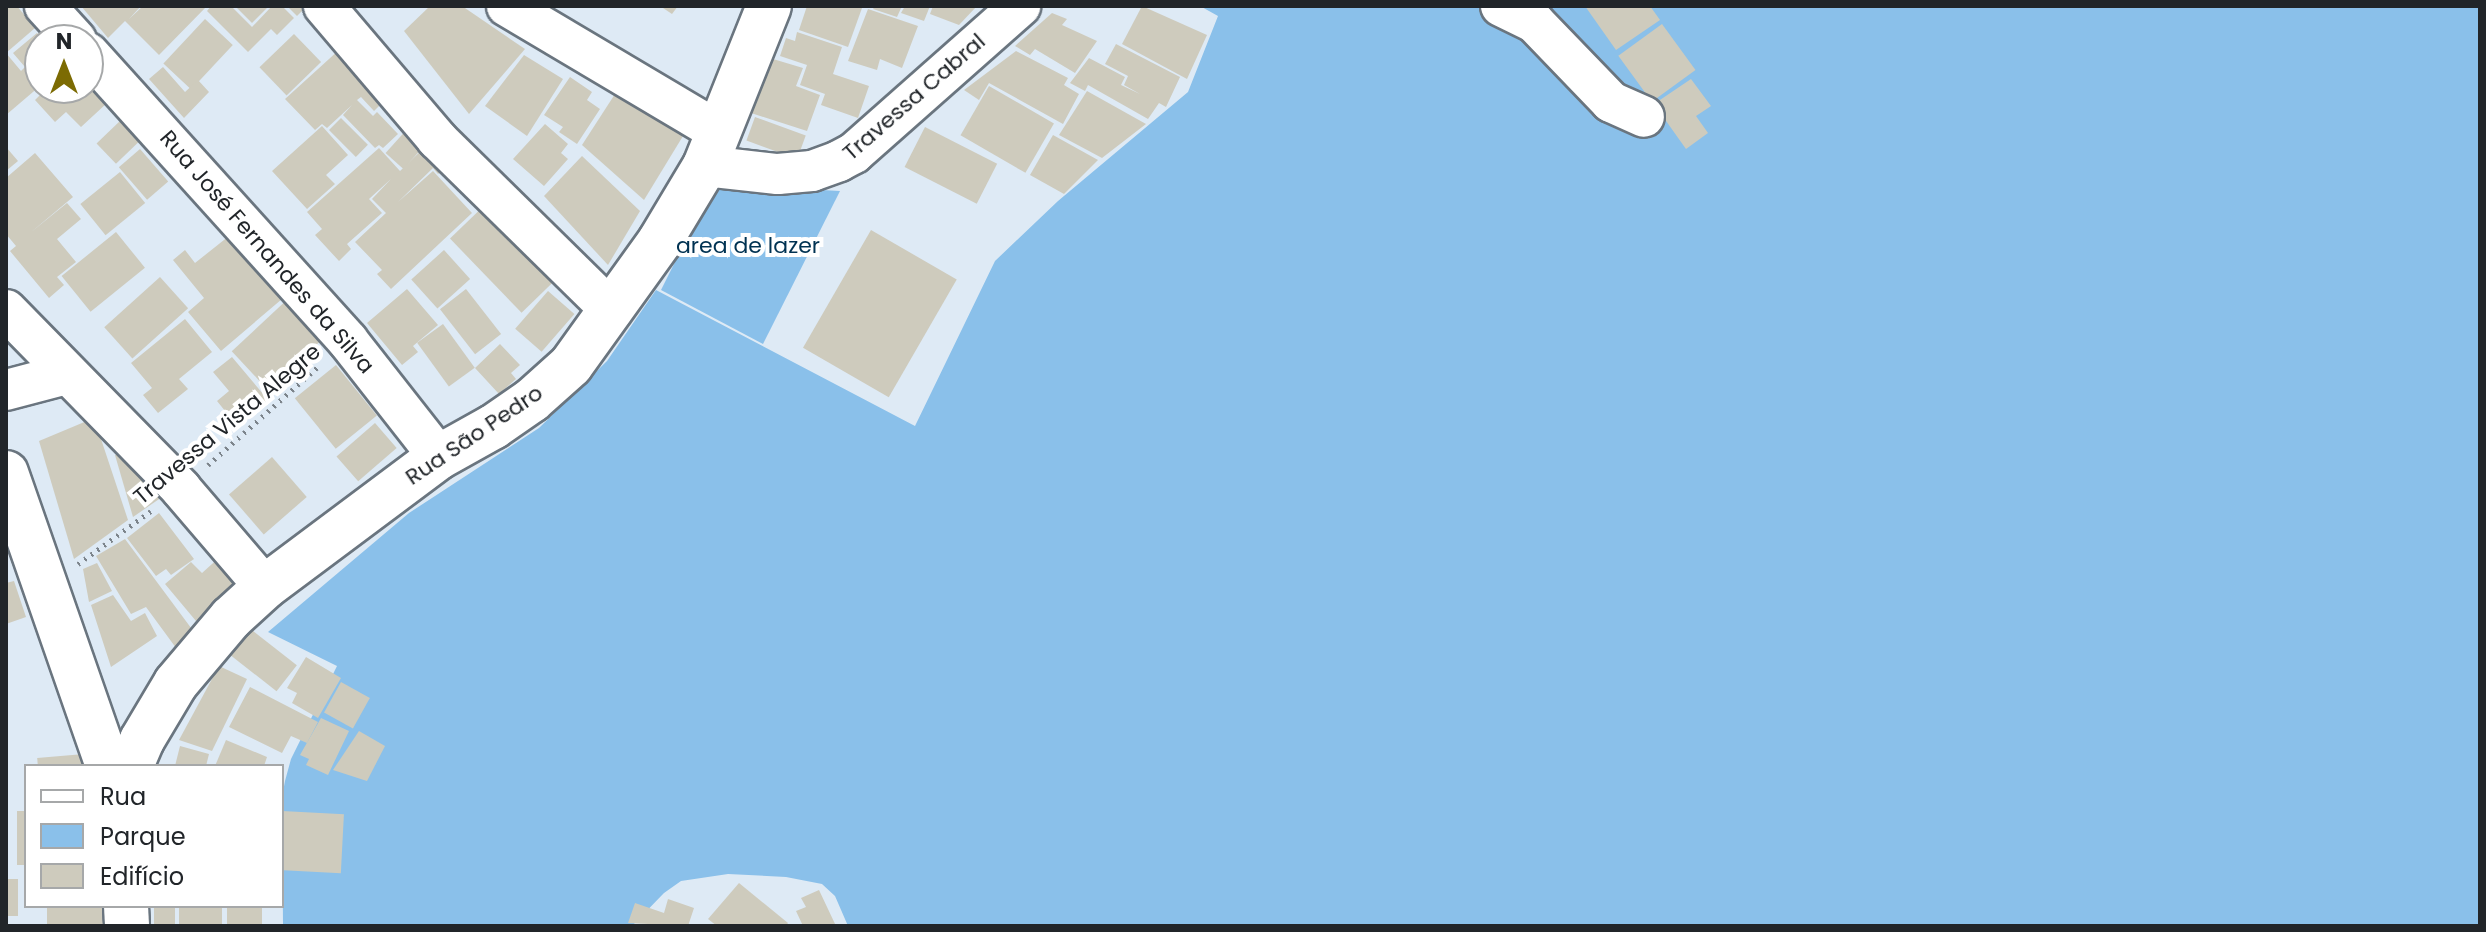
<!DOCTYPE html>
<meta charset="utf-8">
<style>
body{margin:0}
#map{position:relative;width:2486px;height:932px;overflow:hidden;background:#deeaf5;font-family:Poppins,sans-serif}
div>[style]{position:absolute}
[style*='--x']{left:calc(var(--x)*1px);top:calc(var(--y)*1px);width:calc(var(--w)*1px);rotate:calc(var(--a)*1deg)}
.green>*{inset:0;background:#8ac0ea}
.building>*{inset:0;background:#cecbbd;transform-origin:0 0}
.path>*{height:5px;margin-top:-2.5px;transform-origin:0;background:repeating-linear-gradient(90deg,#7c848b 0 2px,transparent 0 8px)}
.roads{filter:drop-shadow(2px 0 #6a757f) drop-shadow(-2px 0 #6a757f) drop-shadow(0 2px #6a757f) drop-shadow(0 -2px #6a757f)}
.street>*{height:40px;margin:-20px;padding:0 20px;transform-origin:20px;border-radius:20px;background:#fff}
.secondary>*{height:44px;margin:-22px;padding:0 22px;transform-origin:22px;border-radius:22px;background:#fff}
span{translate:-50% -50%;white-space:nowrap;text-align:center;line-height:1.15;-webkit-text-stroke:8px #fff;paint-order:stroke}
.street-label{font-size:22px;color:#212529}
.park-label{font-size:22px;color:#003252}
.frame{position:absolute;inset:0;border:8px solid #212529;pointer-events:none}
.legend{position:absolute;left:24px;top:764px;width:260px;height:144px;box-sizing:border-box;background:#fff;border:2px solid #a6a8a9;margin:0;padding:10px 14px;list-style:none;font-size:24px;color:#212529}
.legend li{display:flex;align-items:center;gap:16px;height:40px}
.legend b{width:40px;border:2px solid #a6a8a9}
.north{position:absolute;left:24px;top:24px;width:80px;height:80px;box-sizing:border-box;background:#fff;border:2px solid #a6a8a9;border-radius:50%;rotate:0deg;font-size:22px;font-weight:700;line-height:32px;text-align:center;color:#212529}
.north::after{content:'';display:block;margin:auto;width:28px;height:36px;background:#7c6b03;clip-path:polygon(50% 0,100% 100%,50% 72%,0 100%)}
</style>
<div id="map">
<div class="green">
<i style="clip-path:polygon(1200px 6px,2480px 6px,2480px 926px,848px 926px,835px 896px,822px 884px,786px 877px,728px 874px,681px 881px,664px 893px,632px 926px,283px 926px,282px 797px,285px 781px,291px 759px,337px 666px,268px 632px,409px 513px,539px 428px,607px 361px,656px 290px,915px 426px,995px 261px,1058px 201px,1188px 92px,1218px 16px)"></i>
<i style="clip-path:polygon(728px 185px,840px 191px,763px 344px,661px 290px,705px 202px,717px 188px)"></i>
</div>
<div class="building">
<i style="clip-path:polygon(6px 6px,17px 6px,35px 28px,6px 53px)"></i>
<i style="clip-path:polygon(81px 6px,141px 6px,129px 19px,143px 6px,207px 6px,159px 55px,125px 21px,108px 38px)"></i>
<i style="clip-path:polygon(211px 6px,231px 6px,252px 27px,272px 6px,282px 6px,294px 18px,277px 35px,271px 29px,248px 52px,207px 11px)"></i>
<i style="clip-path:polygon(235px 6px,269px 6px,252px 23px)"></i>
<i style="clip-path:polygon(287px 6px,307px 6px,297px 16px)"></i>
<i style="clip-path:polygon(430px 6px,462px 6px,525px 49px,469px 114px,404px 31px)"></i>
<i style="clip-path:polygon(660px 6px,678px 6px,672px 14px)"></i>
<i style="clip-path:polygon(807px 6px,862px 8px,848px 47px,799px 30px)"></i>
<i style="clip-path:polygon(875px 6px,902px 6px,897px 17px,873px 9px)"></i>
<i style="clip-path:polygon(905px 6px,930px 6px,924px 21px,901px 13px)"></i>
<i style="clip-path:polygon(933px 6px,977px 6px,959px 25px,930px 14px)"></i>
<i style="clip-path:polygon(1142px 6px,1207px 35px,1187px 79px,1122px 44px)"></i>
<i style="clip-path:polygon(1585px 6px,1650px 6px,1660px 20px,1616px 50px)"></i>
<i style="clip-path:polygon(868px 9px,918px 26px,902px 68px,880px 59px,877px 70px,848px 61px)"></i>
<i style="clip-path:polygon(1052px 13px,1067px 19px,1062px 25px,1097px 41px,1075px 73px,1035px 49px,1030px 55px,1015px 46px)"></i>
<i style="left:205px;top:19px;width:38px;height:61px;rotate:43deg"></i>
<i style="left:1662px;top:24px;width:57px;height:54px;rotate:54deg"></i>
<i style="clip-path:polygon(797px 32px,842px 47px,833px 74px,869px 86px,858px 118px,821px 105px,825px 94px,800px 85px,807px 65px,780px 56px,786px 38px,795px 41px)"></i>
<i style="clip-path:polygon(37px 33px,43px 40px,40px 40px,40px 86px,6px 115px,6px 53px,21px 71px,25px 67px,13px 53px)"></i>
<i style="left:294px;top:34px;width:39px;height:48px;rotate:46deg"></i>
<i style="clip-path:polygon(1116px 44px,1180px 77px,1166px 107px,1159px 103px,1148px 119px,1088px 85px,1085px 91px,1070px 83px,1089px 58px,1125px 77px,1121px 85px,1140px 94px,1124px 85px,1128px 76px,1105px 64px)"></i>
<i style="clip-path:polygon(340px 49px,387px 98px,374px 111px,361px 97px,357px 100px,373px 116px,377px 112px,398px 134px,383px 148px,379px 145px,375px 148px,343px 115px,352px 105px,327px 128px,322px 124px,315px 130px,285px 99px)"></i>
<i style="clip-path:polygon(1016px 51px,1068px 78px,1064px 85px,1079px 94px,1063px 124px,989px 83px,979px 100px,964px 90px)"></i>
<i style="clip-path:polygon(524px 55px,563px 79px,527px 136px,485px 106px)"></i>
<i style="clip-path:polygon(773px 59px,803px 68px,796px 86px,820px 95px,807px 131px,751px 113px)"></i>
<i style="clip-path:polygon(163px 67px,185px 92px,198px 80px,209px 92px,184px 118px,149px 79px)"></i>
<i style="clip-path:polygon(570px 77px,592px 92px,587px 100px,600px 109px,577px 144px,559px 132px,563px 127px,544px 115px)"></i>
<i style="clip-path:polygon(1691px 79px,1711px 106px,1696px 116px,1708px 133px,1686px 149px,1654px 104px)"></i>
<i style="clip-path:polygon(88px 81px,107px 103px,81px 127px,66px 112px,55px 122px,35px 100px,47px 88px,88px 88px)"></i>
<i style="left:989px;top:86px;width:75px;height:57px;rotate:30deg"></i>
<i style="clip-path:polygon(1087px 91px,1146px 124px,1102px 158px,1059px 135px)"></i>
<i style="clip-path:polygon(615px 94px,683px 136px,644px 200px,582px 145px)"></i>
<i style="left:755px;top:117px;width:54px;height:25px;rotate:20deg"></i>
<i style="left:341px;top:118px;width:38px;height:17px;rotate:45deg"></i>
<i style="left:121px;top:120px;width:28px;height:34px;rotate:46deg"></i>
<i style="clip-path:polygon(545px 124px,568px 144px,561px 153px,568px 159px,544px 186px,513px 159px)"></i>
<i style="clip-path:polygon(322px 126px,348px 155px,326px 175px,335px 184px,307px 209px,272px 171px)"></i>
<i style="left:409px;top:127px;width:24px;height:35px;rotate:42deg"></i>
<i style="left:925px;top:127px;width:81px;height:45px;rotate:27deg"></i>
<i style="clip-path:polygon(1053px 135px,1098px 160px,1064px 194px,1030px 175px)"></i>
<i style="clip-path:polygon(426px 146px,446px 167px,438px 174px,433px 168px,398px 202px,433px 171px,472px 213px,391px 289px,377px 274px,382px 270px,355px 242px,386px 213px,372px 199px,391px 179px,369px 199px,382px 213px,347px 244px,351px 249px,339px 261px,315px 235px,322px 229px,307px 212px,379px 148px,400px 171px)"></i>
<i style="clip-path:polygon(6px 147px,18px 161px,6px 171px)"></i>
<i style="left:140px;top:149px;width:43px;height:28px;rotate:49deg"></i>
<i style="clip-path:polygon(35px 153px,73px 197px,30px 233px,67px 203px,81px 219px,57px 239px,76px 262px,57px 277px,64px 285px,49px 298px,10px 251px,16px 246px,6px 234px,6px 178px)"></i>
<i style="clip-path:polygon(582px 156px,640px 211px,608px 265px,544px 196px)"></i>
<i style="left:120px;top:172px;width:40px;height:51px;rotate:51deg"></i>
<i style="left:491px;top:199px;width:103px;height:57px;rotate:46deg"></i>
<i style="left:871px;top:230px;width:99px;height:136px;rotate:30deg"></i>
<i style="left:116px;top:232px;width:46px;height:70px;rotate:51deg"></i>
<i style="clip-path:polygon(229px 236px,282px 299px,221px 351px,188px 312px,204px 298px,173px 260px,185px 250px,195px 263px)"></i>
<i style="left:444px;top:250px;width:39px;height:44px;rotate:48deg"></i>
<i style="left:160px;top:277px;width:42px;height:75px;rotate:48deg"></i>
<i style="clip-path:polygon(407px 289px,438px 325px,413px 346px,418px 352px,402px 365px,367px 323px)"></i>
<i style="left:466px;top:289px;width:57px;height:33px;rotate:52deg"></i>
<i style="left:548px;top:291px;width:35px;height:50px;rotate:41deg"></i>
<i style="left:291px;top:296px;width:53px;height:81px;rotate:47deg"></i>
<i style="clip-path:polygon(185px 319px,212px 352px,179px 379px,188px 389px,158px 413px,143px 395px,152px 388px,131px 363px)"></i>
<i style="left:443px;top:324px;width:54px;height:32px;rotate:54deg"></i>
<i style="clip-path:polygon(500px 344px,520px 365px,511px 373px,516px 379px,499px 394px,475px 368px)"></i>
<i style="clip-path:polygon(232px 357px,269px 401px,238px 427px,217px 401px,229px 391px,213px 372px)"></i>
<i style="left:336px;top:365px;width:65px;height:53px;rotate:51deg"></i>
<i style="clip-path:polygon(94px 418px,128px 520px,74px 559px,39px 441px)"></i>
<i style="left:375px;top:423px;width:33px;height:51px;rotate:49deg"></i>
<i style="clip-path:polygon(128px 449px,165px 495px,133px 517px,115px 455px)"></i>
<i style="left:272px;top:457px;width:53px;height:57px;rotate:49deg"></i>
<i style="clip-path:polygon(159px 513px,194px 559px,171px 575px,166px 569px,156px 576px,127px 538px)"></i>
<i style="clip-path:polygon(125px 539px,197px 636px,179px 652px,146px 607px,131px 614px,96px 556px)"></i>
<i style="clip-path:polygon(222px 555px,244px 580px,196px 621px,165px 584px,191px 562px,202px 573px)"></i>
<i style="clip-path:polygon(97px 563px,112px 591px,89px 602px,83px 569px)"></i>
<i style="clip-path:polygon(14px 581px,26px 617px,6px 624px,6px 583px)"></i>
<i style="clip-path:polygon(113px 595px,131px 621px,145px 613px,157px 636px,111px 667px,91px 605px)"></i>
<i style="left:248px;top:627px;width:62px;height:33px;rotate:38deg"></i>
<i style="clip-path:polygon(306px 657px,341px 678px,318px 718px,292px 703px,297px 693px,287px 688px)"></i>
<i style="clip-path:polygon(219px 666px,247px 679px,212px 751px,179px 740px)"></i>
<i style="left:341px;top:682px;width:33px;height:35px;rotate:29deg"></i>
<i style="clip-path:polygon(250px 687px,318px 722px,307px 743px,291px 736px,282px 753px,229px 727px)"></i>
<i style="clip-path:polygon(321px 718px,349px 731px,328px 775px,306px 765px,309px 759px,300px 755px)"></i>
<i style="clip-path:polygon(359px 731px,385px 746px,367px 781px,333px 770px)"></i>
<i style="clip-path:polygon(226px 740px,267px 757px,264px 766px,215px 766px)"></i>
<i style="clip-path:polygon(180px 746px,209px 754px,206px 766px,175px 766px)"></i>
<i style="left:84px;top:754px;width:12px;height:47px;rotate:85deg"></i>
<i style="left:17px;top:811px;width:9px;height:54px"></i>
<i style="left:282px;top:811px;width:62px;height:59px;rotate:3deg"></i>
<i style="left:6px;top:879px;width:12px;height:37px"></i>
<i style="clip-path:polygon(739px 883px,788px 923px,786px 926px,717px 926px,708px 919px)"></i>
<i style="clip-path:polygon(819px 890px,836px 926px,803px 926px,796px 911px,806px 907px,801px 898px)"></i>
<i style="clip-path:polygon(668px 899px,694px 908px,688px 926px,628px 923px,635px 903px,664px 913px)"></i>
<i style="left:47px;top:906px;width:60px;height:20px"></i>
<i style="left:154px;top:906px;width:21px;height:20px"></i>
<i style="left:179px;top:906px;width:43px;height:20px"></i>
<i style="left:227px;top:906px;width:35px;height:20px"></i>
</div>
<div class="path">
<i style="--x:208;--y:465;--w:150;--a:-41.8"></i>
<i style="--x:78;--y:564;--w:90;--a:-36"></i>
</div>
<div class="roads">
<div class="street">
<i style="--x:45;--y:6;--w:46;--a:47.6"></i>
<i style="--x:324;--y:6;--w:175;--a:49.6"></i>
<i style="--x:437;--y:139;--w:245;--a:44.5"></i>
<i style="--x:507;--y:6;--w:247;--a:30.7"></i>
<i style="--x:1501;--y:6;--w:37;--a:26"></i>
<i style="--x:1534;--y:22;--w:111;--a:46.1"></i>
<i style="--x:1611;--y:102;--w:36;--a:24"></i>
<i style="--x:88;--y:53;--w:388;--a:47.9"></i>
<i style="--x:348;--y:341;--w:147;--a:51.9"></i>
<i style="--x:705;--y:166;--w:73;--a:6.3"></i>
<i style="--x:778;--y:174;--w:34;--a:-5"></i>
<i style="--x:812;--y:171;--w:29;--a:-20"></i>
<i style="--x:839;--y:161;--w:17;--a:-28"></i>
<i style="--x:854;--y:153;--w:222;--a:-41.5"></i>
<i style="--x:6;--y:310;--w:250;--a:45.6"></i>
<i style="--x:181;--y:489;--w:129;--a:49.4"></i>
<i style="--x:6;--y:390;--w:63;--a:-14.7"></i>
</div>
<div class="secondary">
<i style="--x:6;--y:473;--w:310;--a:70.8"></i>
<i style="--x:131;--y:766;--w:28;--a:-67"></i>
<i style="--x:142;--y:740;--w:66;--a:-59.2"></i>
<i style="--x:176;--y:683;--w:85;--a:-49.8"></i>
<i style="--x:231;--y:618;--w:46;--a:-42.4"></i>
<i style="--x:265;--y:587;--w:217;--a:-36.8"></i>
<i style="--x:439;--y:457;--w:62;--a:-29.1"></i>
<i style="--x:493;--y:427;--w:47;--a:-34.7"></i>
<i style="--x:532;--y:400;--w:52;--a:-41.9"></i>
<i style="--x:571;--y:365;--w:153;--a:-54.3"></i>
<i style="--x:660;--y:241;--w:87;--a:-59"></i>
<i style="--x:705;--y:166;--w:172;--a:-68.2"></i>
<i style="--x:126;--y:906;--w:20;--a:87"></i>
</div>
</div>
<div class="street-label">
<span style="left:914px;top:97px;rotate:-41deg">Travessa Cabral</span>
<span style="left:267px;top:252px;rotate:49deg">Rua José Fernandes da Silva</span>
<span style="left:227px;top:424px;rotate:-40deg">Travessa Vista Alegre</span>
<span style="left:474px;top:435px;rotate:-34deg">Rua São Pedro</span>
</div>
<div class="park-label">
<span style="left:748px;top:246px">area de lazer</span>
</div>
<div class="frame"></div>
<ul class="legend">
<li><b style="height:10px;background:#fff"></b>Rua</li>
<li><b style="height:22px;background:#8ac0ea"></b>Parque</li>
<li><b style="height:22px;background:#cecbbd"></b>Edifício</li>
</ul>
<div class="north">N</div>
</div>
